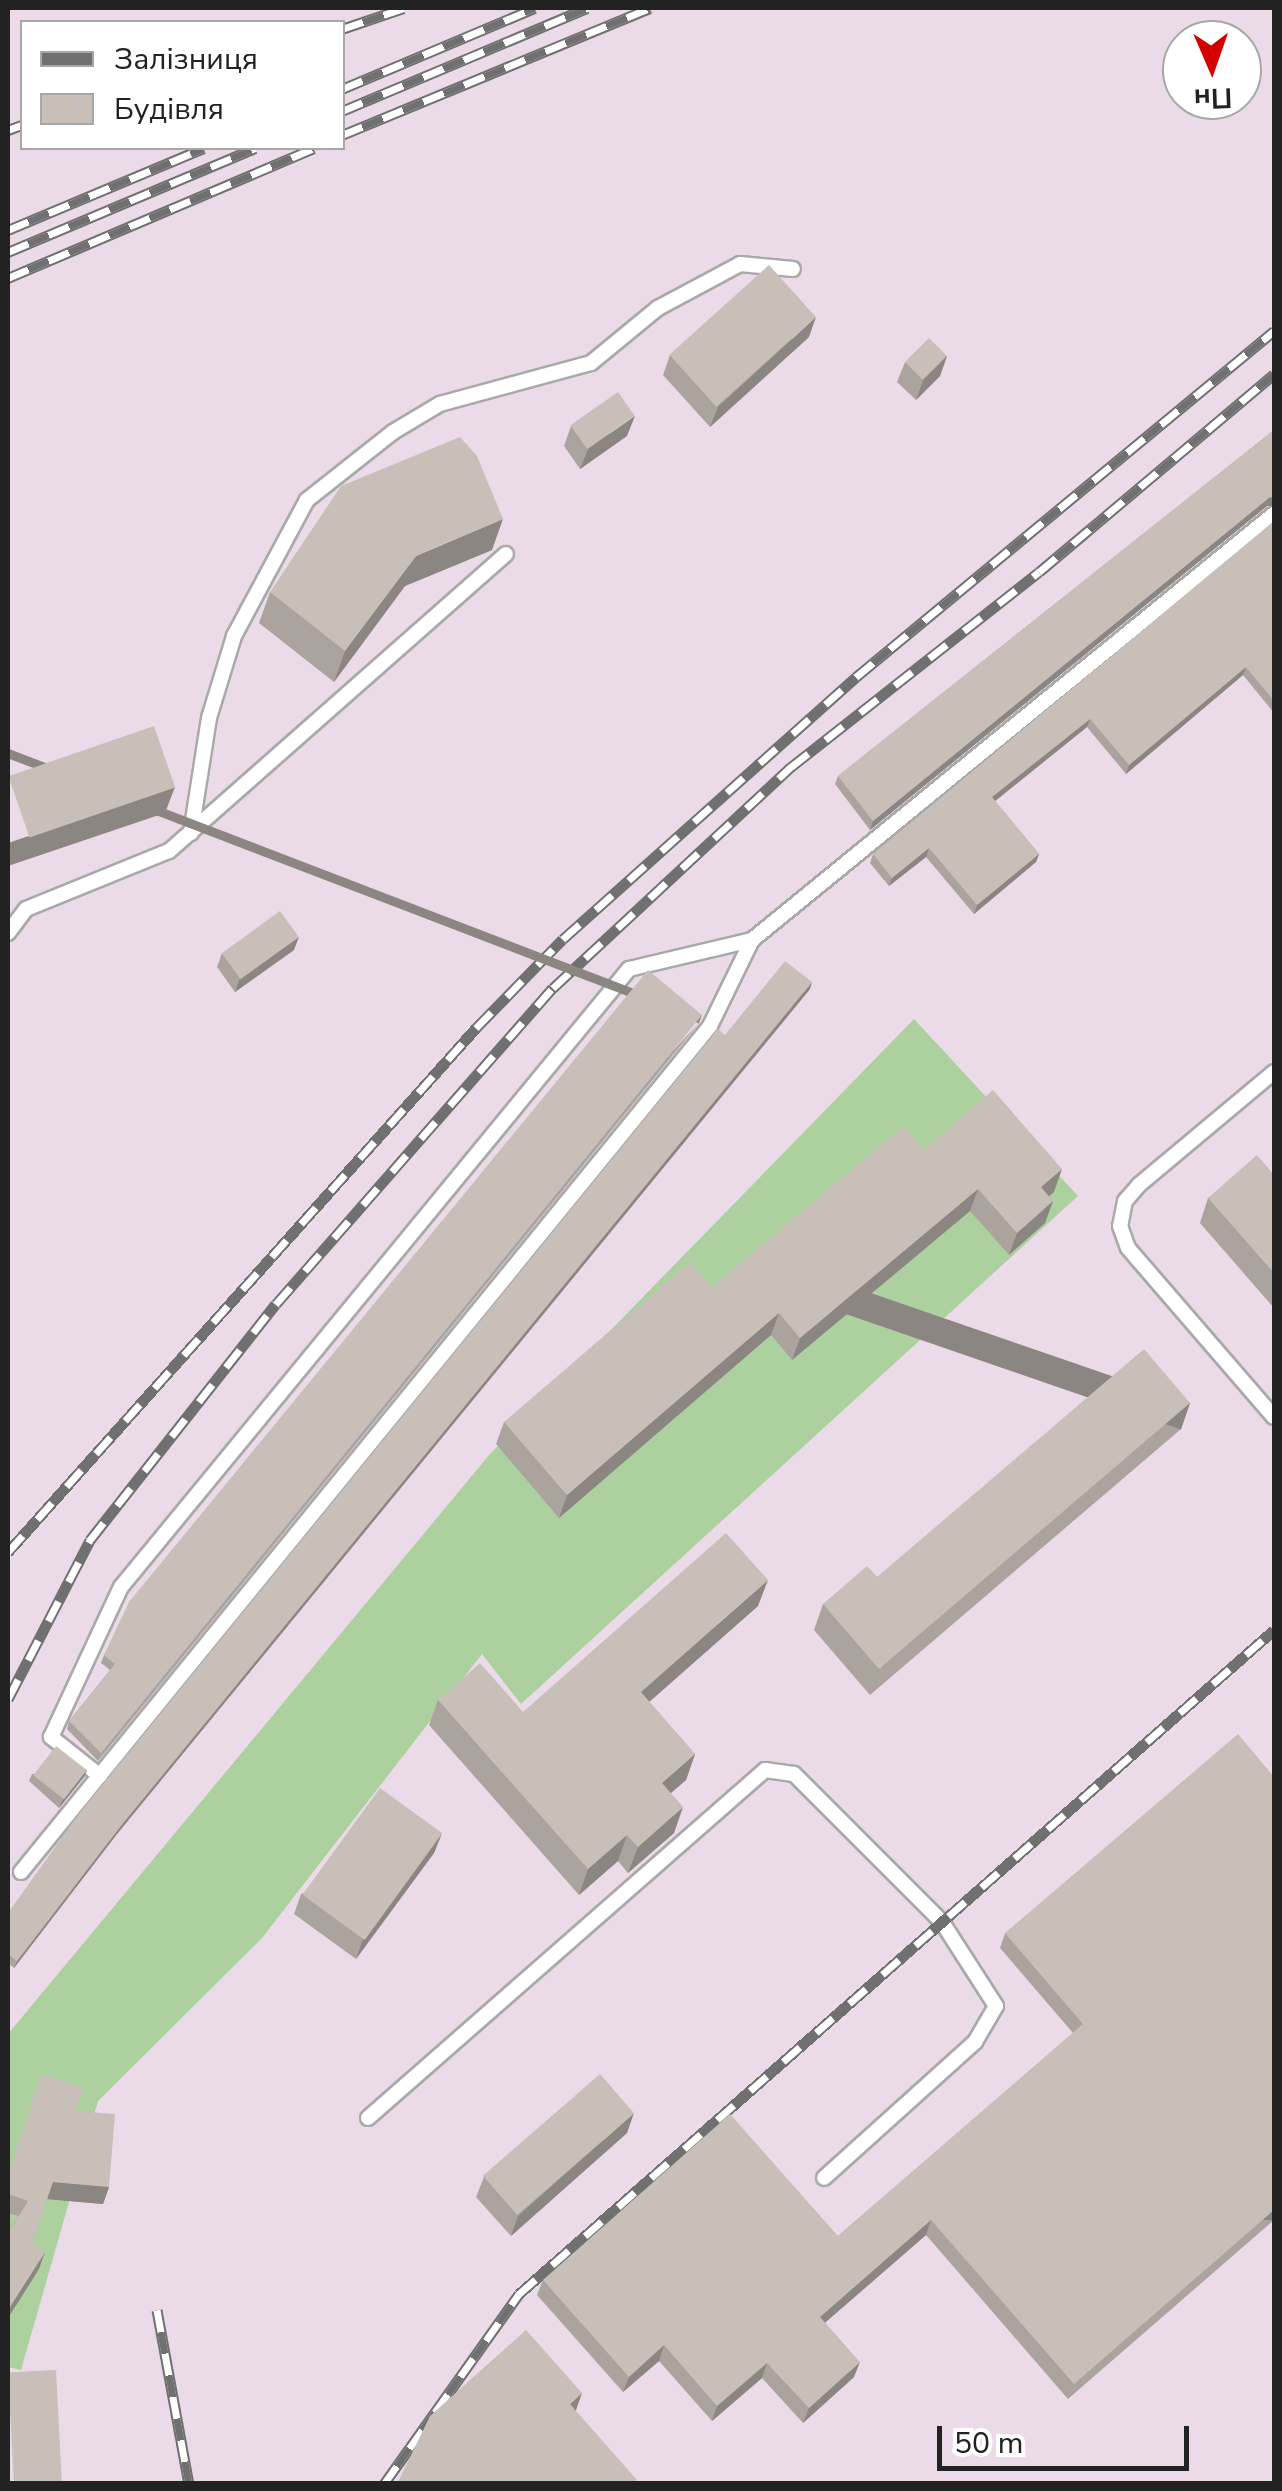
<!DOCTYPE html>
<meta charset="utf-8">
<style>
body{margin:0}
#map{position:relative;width:1282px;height:2491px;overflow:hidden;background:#f2efe9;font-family:"Nunito Sans",sans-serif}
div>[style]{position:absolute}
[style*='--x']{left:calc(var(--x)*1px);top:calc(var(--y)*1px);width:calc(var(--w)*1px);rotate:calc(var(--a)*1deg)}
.industrial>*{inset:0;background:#ebdbe8}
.forest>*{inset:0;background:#add19e}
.roads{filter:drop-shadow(2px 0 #a9a9a9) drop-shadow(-2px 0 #a9a9a9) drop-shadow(0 2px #a9a9a9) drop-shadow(0 -2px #a9a9a9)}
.lane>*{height:14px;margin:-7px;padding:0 7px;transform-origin:7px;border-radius:7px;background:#fff}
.rail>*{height:11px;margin-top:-5.5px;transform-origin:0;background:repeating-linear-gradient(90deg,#fff 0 22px,#707070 0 44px);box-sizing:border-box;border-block:2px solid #707070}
.wall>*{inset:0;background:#aba49e}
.shaded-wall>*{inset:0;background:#8b8681;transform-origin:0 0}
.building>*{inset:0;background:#c7bfb8;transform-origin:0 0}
span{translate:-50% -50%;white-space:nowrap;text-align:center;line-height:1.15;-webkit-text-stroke:9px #fff;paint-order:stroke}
.frame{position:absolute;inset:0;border:10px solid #222;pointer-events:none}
.legend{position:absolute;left:20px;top:20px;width:325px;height:130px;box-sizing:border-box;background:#fff;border:2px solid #a7a7a7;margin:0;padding:12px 18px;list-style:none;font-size:30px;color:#222}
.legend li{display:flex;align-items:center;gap:20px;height:50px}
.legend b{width:50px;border:2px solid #a7a7a7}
.north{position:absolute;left:1162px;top:20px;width:100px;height:100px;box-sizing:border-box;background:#fff;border:2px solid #a7a7a7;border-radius:50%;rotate:178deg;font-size:28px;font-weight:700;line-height:40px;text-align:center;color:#222}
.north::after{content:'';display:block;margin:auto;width:35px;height:45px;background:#d40000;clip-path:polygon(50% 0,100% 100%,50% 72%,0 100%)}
.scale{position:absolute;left:937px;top:2426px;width:252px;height:45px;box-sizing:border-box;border:5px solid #222;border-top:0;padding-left:12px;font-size:30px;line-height:35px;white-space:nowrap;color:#222;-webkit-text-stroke:8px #fff;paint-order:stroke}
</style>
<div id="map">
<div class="industrial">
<i style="clip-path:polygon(evenodd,8px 8px,1274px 8px,1274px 2483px,8px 2483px,8px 8px,22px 22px,342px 22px,342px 148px,22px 148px,22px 22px,8px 8px,1182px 40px,1242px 40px,1242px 100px,1182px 100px,1182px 40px)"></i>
</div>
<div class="forest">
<i style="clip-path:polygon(914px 1019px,1078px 1196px,521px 1704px,482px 1654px,262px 1938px,98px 2101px,21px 2370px,8px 2367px,8px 2034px,490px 1454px)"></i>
</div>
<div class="roads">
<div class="lane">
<i style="--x:191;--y:833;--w:116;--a:-81.1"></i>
<i style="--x:209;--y:718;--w:86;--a:-73"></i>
<i style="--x:234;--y:636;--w:154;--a:-61.8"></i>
<i style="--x:307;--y:500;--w:110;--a:-38.3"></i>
<i style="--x:393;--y:432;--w:55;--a:-30.8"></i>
<i style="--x:440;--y:404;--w:156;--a:-15.2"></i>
<i style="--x:591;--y:363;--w:87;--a:-39.4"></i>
<i style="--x:658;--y:308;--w:93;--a:-28.2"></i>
<i style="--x:740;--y:264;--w:53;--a:5.4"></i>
<i style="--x:8;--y:933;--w:30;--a:-53"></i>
<i style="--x:26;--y:909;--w:154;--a:-22.1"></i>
<i style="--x:169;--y:851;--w:449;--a:-41.4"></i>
<i style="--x:1274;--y:1072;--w:176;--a:140.1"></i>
<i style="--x:1139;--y:1185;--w:21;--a:131"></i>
<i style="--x:1125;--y:1201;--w:25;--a:101"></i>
<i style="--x:1120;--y:1226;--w:23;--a:70"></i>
<i style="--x:1128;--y:1248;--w:223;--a:49.2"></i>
<i style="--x:100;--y:1776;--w:63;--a:-141.5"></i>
<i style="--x:51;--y:1737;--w:166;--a:-65"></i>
<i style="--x:121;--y:1587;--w:800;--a:-50.58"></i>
<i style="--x:629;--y:969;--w:126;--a:-13.3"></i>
<i style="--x:21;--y:1872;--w:1091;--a:-50.84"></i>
<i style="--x:710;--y:1026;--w:96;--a:-64"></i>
<i style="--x:752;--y:940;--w:674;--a:-39.22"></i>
<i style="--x:368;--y:2118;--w:528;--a:-41.24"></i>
<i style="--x:765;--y:1770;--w:29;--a:8"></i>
<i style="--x:794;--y:1774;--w:209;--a:45"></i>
<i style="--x:942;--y:1922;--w:100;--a:57.3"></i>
<i style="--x:996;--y:2006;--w:42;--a:120.3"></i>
<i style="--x:975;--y:2042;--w:203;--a:138"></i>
</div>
</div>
<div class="rail">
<i style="--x:342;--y:29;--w:65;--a:-18.7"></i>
<i style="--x:342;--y:89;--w:209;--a:-22.8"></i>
<i style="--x:342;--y:111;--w:266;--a:-22.8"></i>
<i style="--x:8;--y:130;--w:15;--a:-20"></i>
<i style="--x:342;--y:135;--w:333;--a:-22.4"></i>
<i style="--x:8;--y:230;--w:212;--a:-22.7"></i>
<i style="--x:8;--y:252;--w:268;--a:-22.8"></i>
<i style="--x:8;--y:278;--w:332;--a:-23"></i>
<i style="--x:8;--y:1552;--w:703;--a:-48.23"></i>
<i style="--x:476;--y:1028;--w:124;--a:-45.7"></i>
<i style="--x:563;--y:939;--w:393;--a:-41.8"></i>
<i style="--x:856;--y:677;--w:543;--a:-39.62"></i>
<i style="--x:8;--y:1699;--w:179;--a:-62.7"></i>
<i style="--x:90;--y:1540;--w:300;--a:-51.8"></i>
<i style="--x:276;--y:1304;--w:420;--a:-48.8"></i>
<i style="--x:553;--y:988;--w:325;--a:-42.9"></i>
<i style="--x:791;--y:767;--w:315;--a:-38.2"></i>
<i style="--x:1039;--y:572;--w:307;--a:-40.1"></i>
<i style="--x:157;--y:2310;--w:177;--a:79.6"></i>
<i style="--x:384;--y:2484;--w:233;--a:-54.6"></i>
<i style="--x:519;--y:2294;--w:1005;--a:-41.33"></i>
</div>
<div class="wall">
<i style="clip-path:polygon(809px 337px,710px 427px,663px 375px,670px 355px)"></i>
<i style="clip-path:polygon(947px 356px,940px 376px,916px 400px,897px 382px,905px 362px)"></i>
<i style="clip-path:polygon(571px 426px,627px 436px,580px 469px,564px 446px)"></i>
<i style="clip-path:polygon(1274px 430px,1274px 506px,1267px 506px,870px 830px,835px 784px,838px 776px)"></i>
<i style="clip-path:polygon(1274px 522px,1274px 713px,1243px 675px,1126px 774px,1087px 727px,995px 801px,1039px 854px,1036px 862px,974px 914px,926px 857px,889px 886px,870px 863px,873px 854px)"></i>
<i style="clip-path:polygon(492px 550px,405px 586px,334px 682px,259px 623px,270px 592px)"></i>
<i style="clip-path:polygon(294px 950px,235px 992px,217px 967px,222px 953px)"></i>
<i style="clip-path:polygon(810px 989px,117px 1834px,14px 1968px,8px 1963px,8px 1913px,725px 1035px)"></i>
<i style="clip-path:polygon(699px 1023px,98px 1761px,67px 1729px,69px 1721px,110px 1670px,101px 1663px,104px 1655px)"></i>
<i style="clip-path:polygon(924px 1150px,1054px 1192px,1049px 1196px,1053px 1201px,1045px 1223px,1009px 1255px,970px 1211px,792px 1360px,771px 1335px,559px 1518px,496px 1444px,504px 1422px)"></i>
<i style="clip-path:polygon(1274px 1175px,1274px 1308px,1200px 1223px,1208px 1198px)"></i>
<i style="clip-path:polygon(1190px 1403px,1181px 1429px,870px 1695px,814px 1630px,823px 1604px,877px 1577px)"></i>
<i style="clip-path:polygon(758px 1606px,649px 1702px,695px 1754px,686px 1780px,671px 1793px,674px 1833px,628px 1873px,618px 1861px,579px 1895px,429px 1725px,438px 1700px,523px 1712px)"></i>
<i style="clip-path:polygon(87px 1770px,84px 1777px,59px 1808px,29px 1781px,32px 1774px)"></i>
<i style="clip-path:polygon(1274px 1777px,1274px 2220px,1068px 2399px,926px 2235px,825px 2323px,854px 2377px,803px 2423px,762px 2378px,712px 2421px,659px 2361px,623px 2392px,537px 2295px,543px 2280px,838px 2236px,1073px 2033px,1000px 1948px,1005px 1933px)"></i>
<i style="clip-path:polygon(442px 1833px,434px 1853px,356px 1959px,294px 1914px,301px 1894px)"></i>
<i style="clip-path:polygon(76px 2111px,109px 2187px,103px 2204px,47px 2199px,32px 2243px,39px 2269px,8px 2318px,8px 2233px,18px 2216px,8px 2213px,8px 2173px)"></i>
<i style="clip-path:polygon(627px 2133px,511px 2236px,476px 2197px,484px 2177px)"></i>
</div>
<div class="shaded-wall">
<i style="clip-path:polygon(816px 317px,809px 337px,710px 427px,718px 407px)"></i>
<i style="clip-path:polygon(947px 356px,940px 376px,916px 400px,923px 380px)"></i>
<i style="clip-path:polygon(635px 416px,627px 436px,580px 469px,588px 449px)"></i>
<i style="clip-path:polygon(1270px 497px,1274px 498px,1274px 506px,1267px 506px,870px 830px,873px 821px)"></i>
<i style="clip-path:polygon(503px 519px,492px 550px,405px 586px,334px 682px,345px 651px,416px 556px)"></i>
<i style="clip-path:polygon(1246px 667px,1243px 675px,1126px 774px,1129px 765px)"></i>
<i style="clip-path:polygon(1090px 719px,1087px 727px,989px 806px,992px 797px)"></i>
<i style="clip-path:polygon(175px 787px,165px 813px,8px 866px,8px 843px)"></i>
<i style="clip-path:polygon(929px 848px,926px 857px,889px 886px,892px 878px)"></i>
<i style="clip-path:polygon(1039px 854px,1036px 862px,974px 914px,977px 905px)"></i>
<i style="clip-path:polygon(299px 937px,294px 950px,235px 992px,240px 978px)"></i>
<i style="clip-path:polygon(812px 982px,810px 989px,117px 1834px,14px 1968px,17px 1961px,120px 1827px)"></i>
<i style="left:702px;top:1015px;width:9px;height:952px;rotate:111deg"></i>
<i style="clip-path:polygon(1062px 1169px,1054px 1192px,1033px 1210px,1041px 1187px)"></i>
<i style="clip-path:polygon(978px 1189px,970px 1211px,792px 1360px,800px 1338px)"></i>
<i style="clip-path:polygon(1053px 1201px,1045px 1223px,1009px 1255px,1017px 1233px)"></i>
<i style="clip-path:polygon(779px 1313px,771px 1335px,559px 1518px,567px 1495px)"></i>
<i style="left:1190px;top:1403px;width:28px;height:409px;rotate:109deg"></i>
<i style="clip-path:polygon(768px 1580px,758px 1606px,631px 1718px,641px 1692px)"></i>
<i style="clip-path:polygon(695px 1754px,686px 1780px,652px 1809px,662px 1783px)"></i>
<i style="clip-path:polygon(87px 1770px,84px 1777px,59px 1808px,62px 1801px)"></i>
<i style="clip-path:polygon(683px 1807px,674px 1833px,628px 1873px,638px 1847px)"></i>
<i style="clip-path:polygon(442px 1833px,434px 1853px,356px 1959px,363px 1939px)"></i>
<i style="clip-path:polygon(627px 1835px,618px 1861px,579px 1895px,588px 1869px)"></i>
<i style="clip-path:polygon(634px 2113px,627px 2133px,511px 2236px,518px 2216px)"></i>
<i style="clip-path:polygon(53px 2182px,109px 2187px,103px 2204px,46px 2199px)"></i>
<i style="left:1274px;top:2210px;width:10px;height:265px;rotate:90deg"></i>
<i style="clip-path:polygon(931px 2220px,926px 2235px,814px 2332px,820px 2317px)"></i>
<i style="clip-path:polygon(45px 2252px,39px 2269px,8px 2318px,8px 2310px)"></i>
<i style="clip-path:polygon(664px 2345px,659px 2361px,623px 2392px,629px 2377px)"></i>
<i style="clip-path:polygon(860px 2362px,854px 2377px,803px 2423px,809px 2408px)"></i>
<i style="clip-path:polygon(767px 2363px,762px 2378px,712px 2421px,717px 2406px)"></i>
<i style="clip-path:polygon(582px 2393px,573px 2419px,570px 2404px)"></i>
</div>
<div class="building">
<i style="left:769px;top:265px;width:70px;height:134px;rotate:48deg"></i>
<i style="left:929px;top:338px;width:25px;height:34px;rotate:45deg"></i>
<i style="left:618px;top:392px;width:29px;height:58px;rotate:55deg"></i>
<i style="clip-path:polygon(1274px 430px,1274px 498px,1270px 497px,873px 821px,838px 776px)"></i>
<i style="clip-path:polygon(460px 437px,477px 456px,503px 519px,416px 556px,345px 651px,270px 592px,341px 486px)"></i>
<i style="clip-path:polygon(1274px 521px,1274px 701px,1246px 667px,1129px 765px,1090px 719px,992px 797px,1039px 854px,977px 905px,929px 848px,892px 878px,873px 854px)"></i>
<i style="left:154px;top:726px;width:65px;height:154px;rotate:71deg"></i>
<i style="left:280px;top:911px;width:32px;height:72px;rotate:54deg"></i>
<i style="clip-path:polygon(785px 961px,812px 982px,120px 1827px,17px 1961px,8px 1954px,8px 1913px,78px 1815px,718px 1029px,725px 1035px)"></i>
<i style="clip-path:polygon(648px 970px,702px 1015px,101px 1753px,69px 1721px,115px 1664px,104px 1655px,129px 1602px)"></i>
<i style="clip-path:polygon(993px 1090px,1062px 1169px,1041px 1187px,1053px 1201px,1017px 1233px,978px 1189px,800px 1338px,779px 1313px,567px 1495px,504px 1422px,690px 1262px,712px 1287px,904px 1126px,924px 1150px)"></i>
<i style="clip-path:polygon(1257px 1155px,1274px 1175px,1274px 1273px,1208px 1198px)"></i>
<i style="clip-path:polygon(1144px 1349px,1190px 1403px,879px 1669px,823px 1604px,867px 1566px,877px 1577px)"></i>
<i style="clip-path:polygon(726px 1533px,768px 1580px,641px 1692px,695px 1754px,662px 1783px,683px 1807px,638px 1847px,627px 1835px,588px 1869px,438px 1700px,480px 1663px,523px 1712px)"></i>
<i style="clip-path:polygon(1238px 1734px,1274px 1777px,1274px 2210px,1074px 2384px,931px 2220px,820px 2317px,860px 2362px,809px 2408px,767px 2363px,717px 2406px,664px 2345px,629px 2377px,543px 2280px,730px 2114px,838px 2236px,1083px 2024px,1005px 1933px)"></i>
<i style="left:56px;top:1746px;width:39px;height:37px;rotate:38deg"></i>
<i style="left:380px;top:1788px;width:77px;height:132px;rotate:36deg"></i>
<i style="clip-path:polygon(41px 2074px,84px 2088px,76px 2111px,115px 2114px,109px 2187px,53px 2182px,32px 2243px,45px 2252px,8px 2310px,8px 2233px,28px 2201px,8px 2194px,8px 2175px)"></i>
<i style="left:600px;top:2074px;width:52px;height:155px;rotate:49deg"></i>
<i style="clip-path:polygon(526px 2330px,582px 2393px,570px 2404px,637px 2480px,632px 2484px,397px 2484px,430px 2416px)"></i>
<i style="left:56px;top:2370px;width:114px;height:48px;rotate:87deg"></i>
</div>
<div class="frame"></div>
<ul class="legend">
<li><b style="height:12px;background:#707070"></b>Залізниця</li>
<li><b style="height:28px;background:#c7bfb8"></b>Будівля</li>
</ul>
<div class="north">Пн</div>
<div class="scale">50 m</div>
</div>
